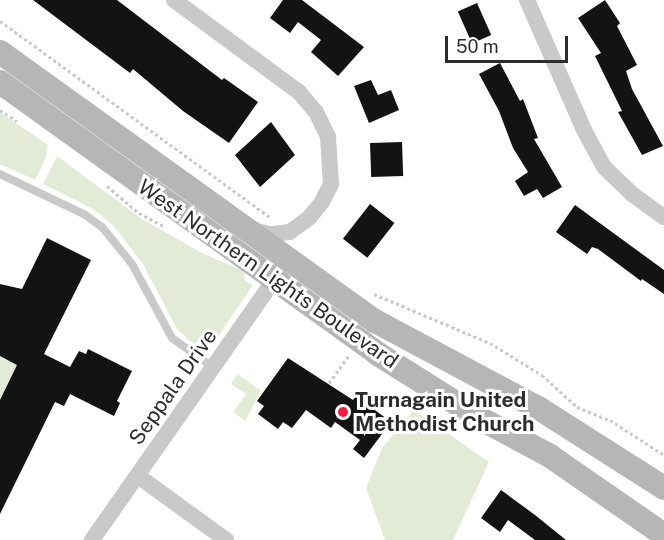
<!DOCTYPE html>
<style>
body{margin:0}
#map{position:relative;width:664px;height:540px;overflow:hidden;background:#fff;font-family:"Public Sans",sans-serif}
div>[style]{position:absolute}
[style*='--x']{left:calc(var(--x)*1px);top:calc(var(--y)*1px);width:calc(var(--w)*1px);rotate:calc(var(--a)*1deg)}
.green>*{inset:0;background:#e3ebd7}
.building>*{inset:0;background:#131313;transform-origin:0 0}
.path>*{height:3px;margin-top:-1.5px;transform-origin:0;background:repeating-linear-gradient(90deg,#c9c9c9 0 3px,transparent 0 6px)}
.lane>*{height:8px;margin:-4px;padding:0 4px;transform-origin:4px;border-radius:4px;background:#c9c9c9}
.street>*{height:16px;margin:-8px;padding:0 8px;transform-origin:8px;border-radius:8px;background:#c9c9c9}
.secondary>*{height:24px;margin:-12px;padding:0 12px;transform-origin:12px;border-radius:12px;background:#b6b6b6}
.dots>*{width:16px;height:16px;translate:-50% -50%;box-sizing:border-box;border:3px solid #fff;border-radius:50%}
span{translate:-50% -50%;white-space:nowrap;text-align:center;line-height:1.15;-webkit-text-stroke:6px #fff;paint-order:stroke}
.street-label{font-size:21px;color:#2c2c2c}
.poi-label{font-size:21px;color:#2c2c2c;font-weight:700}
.left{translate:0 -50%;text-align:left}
.scale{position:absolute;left:445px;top:36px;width:123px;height:27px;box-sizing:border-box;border:3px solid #2c2c2c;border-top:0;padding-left:8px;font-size:18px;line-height:21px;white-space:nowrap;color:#2c2c2c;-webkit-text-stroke:4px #fff;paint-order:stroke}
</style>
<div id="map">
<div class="green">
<i style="clip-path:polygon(0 112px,48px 145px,45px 160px,35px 180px,0 164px)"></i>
<i style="clip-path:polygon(57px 156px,142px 219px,204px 254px,244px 271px,245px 281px,253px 285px,217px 338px,209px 346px,201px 347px,191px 342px,177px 329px,143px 264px,113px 225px,93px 209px,43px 184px)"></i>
<i style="clip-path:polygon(0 356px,17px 365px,0 400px)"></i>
<i style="clip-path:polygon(237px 374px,261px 391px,245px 421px,233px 412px,246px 394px,231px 384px)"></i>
<i style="clip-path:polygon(414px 410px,489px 462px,453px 540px,385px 540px,366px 488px,382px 448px)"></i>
</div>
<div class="building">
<i style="clip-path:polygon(33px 0,117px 0,222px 80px,224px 78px,258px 102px,229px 143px,183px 111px,133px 69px,130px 73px)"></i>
<i style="clip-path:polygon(283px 0,302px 0,364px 47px,338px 76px,311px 52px,321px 40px,298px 22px,290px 33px,270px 18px)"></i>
<i style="clip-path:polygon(605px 0,620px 23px,617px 26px,637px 65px,626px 71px,632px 89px,663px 146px,642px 155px,618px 112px,622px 111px,595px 56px,601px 53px,578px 18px)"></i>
<i style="left:477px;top:3px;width:35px;height:21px;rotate:66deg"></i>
<i style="clip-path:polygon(500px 63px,520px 101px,523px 99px,538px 138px,534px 139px,562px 187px,543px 198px,537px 189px,524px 196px,515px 181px,528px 172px,513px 148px,499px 111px,479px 74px)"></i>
<i style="clip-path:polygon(371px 80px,378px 95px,391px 90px,399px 110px,369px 123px,354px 86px)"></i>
<i style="clip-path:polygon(271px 122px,295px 155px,260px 187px,235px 155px)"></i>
<i style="left:402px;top:142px;width:34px;height:32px;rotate:88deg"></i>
<i style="left:370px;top:204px;width:31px;height:44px;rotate:38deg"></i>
<i style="clip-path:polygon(575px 205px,664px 270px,664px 294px,642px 279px,641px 281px,598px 249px,592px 247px,587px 254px,556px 232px)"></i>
<i style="clip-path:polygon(47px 238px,91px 260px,44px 354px,70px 367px,79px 351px,86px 354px,88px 349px,132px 371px,117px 401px,120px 403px,114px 416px,70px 394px,64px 406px,55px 402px,0 514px,0 400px,17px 365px,0 356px,0 284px,22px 289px)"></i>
<i style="clip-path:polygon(288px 358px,353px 400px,356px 396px,391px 422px,364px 458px,353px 449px,360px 440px,335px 422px,331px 428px,306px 410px,292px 428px,283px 422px,278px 429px,258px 414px,264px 406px,257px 401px)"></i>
<i style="clip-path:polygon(501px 490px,535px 515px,566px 540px,535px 540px,508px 520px,500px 532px,481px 518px)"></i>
</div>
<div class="path">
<i style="--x:0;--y:21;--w:334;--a:36"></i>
<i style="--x:0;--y:110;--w:20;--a:33"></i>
<i style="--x:107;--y:186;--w:42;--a:40.2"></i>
<i style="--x:139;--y:213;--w:27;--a:28"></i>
<i style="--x:374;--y:294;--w:126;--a:22.9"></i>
<i style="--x:490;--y:343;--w:61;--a:31.6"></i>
<i style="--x:542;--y:375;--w:47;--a:42.4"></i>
<i style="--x:577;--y:407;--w:35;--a:22"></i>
<i style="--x:610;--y:420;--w:64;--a:32.9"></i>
<i style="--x:329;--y:383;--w:34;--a:-54"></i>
</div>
<div class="lane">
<i style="--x:0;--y:174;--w:93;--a:25.5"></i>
<i style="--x:84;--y:214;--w:22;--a:36"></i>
<i style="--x:102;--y:227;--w:48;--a:51"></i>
<i style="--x:132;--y:264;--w:84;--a:61.6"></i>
<i style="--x:172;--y:338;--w:52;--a:35.5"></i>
</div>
<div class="street">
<i style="--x:174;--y:0;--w:155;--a:36.4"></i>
<i style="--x:299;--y:92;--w:26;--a:50"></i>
<i style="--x:316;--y:112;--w:28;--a:64"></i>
<i style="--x:328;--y:137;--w:47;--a:86.3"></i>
<i style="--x:331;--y:184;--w:20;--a:117"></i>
<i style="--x:322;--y:202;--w:21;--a:129"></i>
<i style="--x:309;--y:218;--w:24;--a:144"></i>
<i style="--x:290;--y:232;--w:20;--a:174"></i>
<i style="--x:270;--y:234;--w:17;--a:-167"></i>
<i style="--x:527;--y:0;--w:142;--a:66.3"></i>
<i style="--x:584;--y:130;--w:42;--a:61.6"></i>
<i style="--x:604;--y:167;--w:39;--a:44"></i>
<i style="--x:632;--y:194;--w:39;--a:36"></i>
<i style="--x:138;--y:476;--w:109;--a:36"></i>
<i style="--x:92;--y:540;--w:343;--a:-55"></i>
</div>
<div class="secondary">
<i style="--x:0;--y:52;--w:462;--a:35.7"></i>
<i style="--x:375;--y:321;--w:187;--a:28.1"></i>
<i style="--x:540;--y:409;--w:147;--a:32.5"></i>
<i style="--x:0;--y:82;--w:466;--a:35.7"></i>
<i style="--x:378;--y:354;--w:124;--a:32.2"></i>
<i style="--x:483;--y:420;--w:76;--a:28.2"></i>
<i style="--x:550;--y:456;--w:139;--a:34.7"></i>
</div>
<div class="dots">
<i style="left:343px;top:412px;background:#f41c3e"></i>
</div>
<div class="street-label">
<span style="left:268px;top:274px;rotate:35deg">West Northern Lights Boulevard</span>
<span style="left:173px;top:387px;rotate:-55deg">Seppala Drive</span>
</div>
<div class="poi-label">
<span class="left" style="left:355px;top:412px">Turnagain United<br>Methodist Church</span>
</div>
<div class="scale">50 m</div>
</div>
